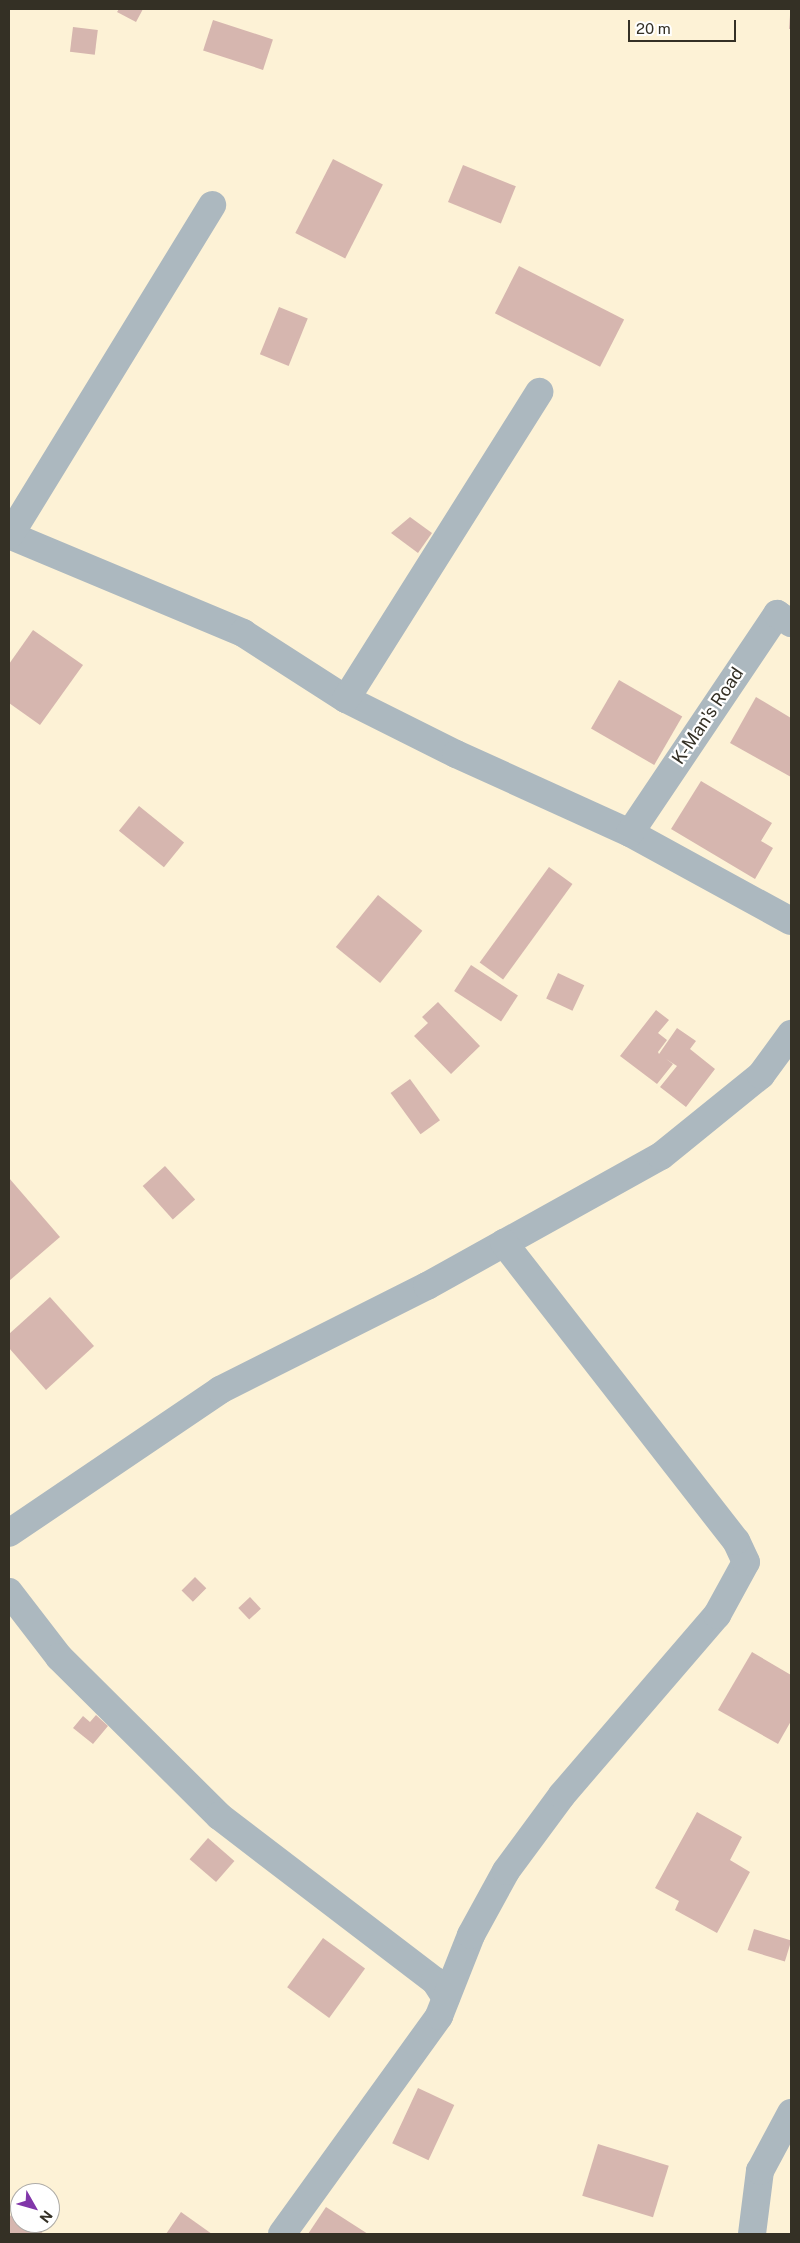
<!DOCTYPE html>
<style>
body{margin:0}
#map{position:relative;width:800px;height:2243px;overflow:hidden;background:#fdf2d6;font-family:"Public Sans",sans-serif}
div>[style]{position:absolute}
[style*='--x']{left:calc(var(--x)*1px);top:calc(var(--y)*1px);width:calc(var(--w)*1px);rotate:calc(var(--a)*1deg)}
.building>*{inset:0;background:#d6b6af;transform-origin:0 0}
.street>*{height:28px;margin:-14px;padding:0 14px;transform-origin:14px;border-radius:14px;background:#acb8bf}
span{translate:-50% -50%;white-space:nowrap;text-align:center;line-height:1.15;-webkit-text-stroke:4.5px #fff;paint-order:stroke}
.street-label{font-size:18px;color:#343025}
.frame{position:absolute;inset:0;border:10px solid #343025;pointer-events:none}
.north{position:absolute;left:10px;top:2183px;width:50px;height:50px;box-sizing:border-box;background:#fff;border:1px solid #aeaca8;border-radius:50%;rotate:128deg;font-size:14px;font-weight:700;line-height:20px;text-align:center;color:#343025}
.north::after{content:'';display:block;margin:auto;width:18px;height:22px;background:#8137a9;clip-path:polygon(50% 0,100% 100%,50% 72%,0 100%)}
.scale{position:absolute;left:628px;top:20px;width:108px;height:22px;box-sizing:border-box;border:2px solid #343025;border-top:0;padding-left:6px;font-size:15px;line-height:18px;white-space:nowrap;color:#343025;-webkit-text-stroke:4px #fff;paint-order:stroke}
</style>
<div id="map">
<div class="building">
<i style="clip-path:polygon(119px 9px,143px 9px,136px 22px,117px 12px)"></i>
<i style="clip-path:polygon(790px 15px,791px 15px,791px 29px,789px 29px)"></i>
<i style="left:213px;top:20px;width:63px;height:32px;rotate:18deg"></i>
<i style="left:73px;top:27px;width:25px;height:25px;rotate:7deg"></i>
<i style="left:333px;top:159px;width:56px;height:83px;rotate:27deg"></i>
<i style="left:463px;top:165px;width:57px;height:40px;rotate:22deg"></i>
<i style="left:519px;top:266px;width:118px;height:53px;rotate:27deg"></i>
<i style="left:279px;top:307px;width:31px;height:51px;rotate:22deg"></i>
<i style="clip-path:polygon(410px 517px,432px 533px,418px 553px,391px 533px)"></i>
<i style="clip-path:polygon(33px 630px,83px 665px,40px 725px,9px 703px,9px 664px)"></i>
<i style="left:619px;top:680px;width:73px;height:56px;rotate:30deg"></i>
<i style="clip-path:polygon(756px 697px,791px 718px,791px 777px,730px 743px)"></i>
<i style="clip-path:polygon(701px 781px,772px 823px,761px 841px,773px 848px,755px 879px,671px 829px)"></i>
<i style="left:139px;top:806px;width:58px;height:32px;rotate:39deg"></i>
<i style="left:549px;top:867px;width:29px;height:118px;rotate:36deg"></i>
<i style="left:378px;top:895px;width:57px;height:67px;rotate:39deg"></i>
<i style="left:471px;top:965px;width:56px;height:31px;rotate:33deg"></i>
<i style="left:558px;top:973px;width:29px;height:28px;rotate:25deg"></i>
<i style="clip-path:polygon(438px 1002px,480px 1046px,451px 1074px,414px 1036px,428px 1023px,422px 1017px)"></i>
<i style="clip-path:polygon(656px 1010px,669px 1020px,658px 1033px,667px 1040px,658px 1052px,659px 1054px,677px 1028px,696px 1041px,690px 1049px,715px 1069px,686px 1107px,660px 1087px,677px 1066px,666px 1059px,673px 1064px,657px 1084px,620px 1056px)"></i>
<i style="left:410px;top:1079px;width:51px;height:24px;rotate:54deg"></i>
<i style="left:165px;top:1166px;width:45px;height:30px;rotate:48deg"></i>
<i style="clip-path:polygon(9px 1178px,60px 1237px,9px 1281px)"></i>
<i style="clip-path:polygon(50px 1297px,94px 1346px,46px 1390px,9px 1348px,9px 1334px)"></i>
<i style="left:195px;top:1577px;width:16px;height:19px;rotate:45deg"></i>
<i style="left:250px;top:1597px;width:16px;height:16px;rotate:47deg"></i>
<i style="clip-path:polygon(752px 1652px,791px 1675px,791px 1721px,778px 1744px,718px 1710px)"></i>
<i style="clip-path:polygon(96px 1715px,108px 1726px,93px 1744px,73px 1728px,83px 1716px,90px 1722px)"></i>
<i style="clip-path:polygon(697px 1812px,742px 1837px,730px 1860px,750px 1872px,717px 1933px,675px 1910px,679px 1901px,655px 1888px)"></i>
<i style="left:208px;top:1838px;width:35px;height:28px;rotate:41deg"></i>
<i style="left:754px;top:1929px;width:39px;height:22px;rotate:17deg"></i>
<i style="left:323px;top:1938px;width:52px;height:61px;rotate:36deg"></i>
<i style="left:418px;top:2088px;width:40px;height:61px;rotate:25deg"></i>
<i style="left:598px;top:2144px;width:74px;height:54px;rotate:17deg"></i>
<i style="clip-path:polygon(326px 2207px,368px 2234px,308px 2234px)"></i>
<i style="clip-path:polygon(13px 2212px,20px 2216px,20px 2223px,30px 2223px,44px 2234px,9px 2234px,9px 2218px)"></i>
<i style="clip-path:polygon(181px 2212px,212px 2234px,166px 2234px)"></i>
</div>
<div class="street">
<i style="--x:9;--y:535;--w:254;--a:22.7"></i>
<i style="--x:243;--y:633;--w:122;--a:32.7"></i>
<i style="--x:346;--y:699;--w:123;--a:26.6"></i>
<i style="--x:456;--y:754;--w:191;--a:24.4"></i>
<i style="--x:630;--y:833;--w:183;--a:28.7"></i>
<i style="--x:10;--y:535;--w:387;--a:-58.5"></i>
<i style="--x:346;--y:699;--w:363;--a:-57.8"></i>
<i style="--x:630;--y:833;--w:264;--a:-56.1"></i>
<i style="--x:777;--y:614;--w:17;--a:33"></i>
<i style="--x:9;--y:1533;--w:255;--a:-34.1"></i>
<i style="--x:220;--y:1390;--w:232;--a:-26.7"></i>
<i style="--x:427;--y:1286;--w:268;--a:-29.1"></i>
<i style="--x:661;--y:1156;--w:129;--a:-39"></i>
<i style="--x:761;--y:1075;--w:51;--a:-53.8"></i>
<i style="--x:9;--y:1592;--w:82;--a:52.4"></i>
<i style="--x:59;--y:1657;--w:226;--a:44.8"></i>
<i style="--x:219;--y:1816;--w:272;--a:37.4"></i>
<i style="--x:435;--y:1981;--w:20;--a:57"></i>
<i style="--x:282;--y:2234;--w:269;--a:-54.2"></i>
<i style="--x:439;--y:2016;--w:87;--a:-68.4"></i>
<i style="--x:471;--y:1935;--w:73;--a:-61.3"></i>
<i style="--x:506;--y:1871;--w:94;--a:-53.6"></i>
<i style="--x:562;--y:1795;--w:238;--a:-49.3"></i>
<i style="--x:717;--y:1615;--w:60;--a:-61.3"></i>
<i style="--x:746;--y:1562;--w:23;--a:-115"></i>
<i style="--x:736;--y:1541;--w:378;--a:-127.9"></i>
<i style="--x:752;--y:2234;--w:64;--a:-82.8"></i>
<i style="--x:760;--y:2171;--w:66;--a:-61.9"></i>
</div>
<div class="street-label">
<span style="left:708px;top:716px;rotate:-56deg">K-Man's Road</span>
</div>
<div class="frame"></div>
<div class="north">N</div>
<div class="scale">20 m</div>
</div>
